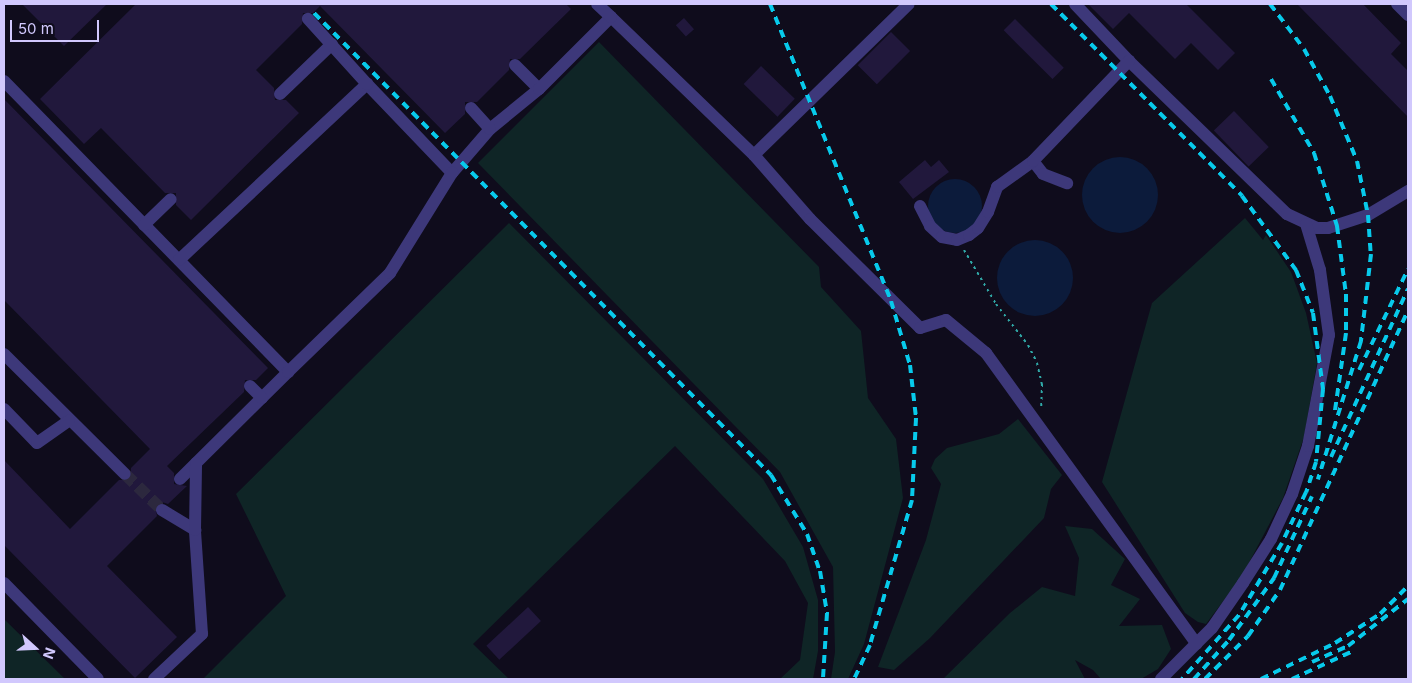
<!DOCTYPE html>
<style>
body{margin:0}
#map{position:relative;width:1412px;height:683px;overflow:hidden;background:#0f0c1c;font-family:Inter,sans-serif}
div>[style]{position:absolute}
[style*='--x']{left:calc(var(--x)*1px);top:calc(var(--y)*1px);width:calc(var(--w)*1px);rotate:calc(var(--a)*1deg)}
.green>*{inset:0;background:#0f2526}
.water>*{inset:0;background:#0c1b3b}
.round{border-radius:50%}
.building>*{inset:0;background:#21183c;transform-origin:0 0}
.minor-tunnel>*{height:12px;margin-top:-6px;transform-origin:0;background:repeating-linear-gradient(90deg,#2c283e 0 12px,transparent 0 18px)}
.path>*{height:2px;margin-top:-1px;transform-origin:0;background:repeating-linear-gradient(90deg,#30aaa8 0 2.5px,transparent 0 6.5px)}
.minor>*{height:12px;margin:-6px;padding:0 6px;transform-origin:6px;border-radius:6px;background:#3d387a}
.rail>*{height:4px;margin-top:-2px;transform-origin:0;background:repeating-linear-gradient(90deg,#07caeb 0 8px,transparent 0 14px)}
span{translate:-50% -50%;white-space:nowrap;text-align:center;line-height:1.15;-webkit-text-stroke:4px #0f0c1c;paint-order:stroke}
.frame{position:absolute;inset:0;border:5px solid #d1c8fd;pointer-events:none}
.north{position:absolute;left:10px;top:623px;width:50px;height:50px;-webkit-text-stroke:4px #0f0c1c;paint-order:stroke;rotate:110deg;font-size:14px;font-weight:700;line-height:20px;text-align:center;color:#d1c8fd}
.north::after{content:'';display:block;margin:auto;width:18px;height:22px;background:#d1c8fd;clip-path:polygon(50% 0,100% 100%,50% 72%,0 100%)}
.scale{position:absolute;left:10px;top:20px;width:89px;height:22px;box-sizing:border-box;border:2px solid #d1c8fd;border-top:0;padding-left:6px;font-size:15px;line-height:18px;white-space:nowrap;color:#d1c8fd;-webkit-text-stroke:4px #0f0c1c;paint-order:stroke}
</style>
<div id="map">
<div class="green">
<i style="clip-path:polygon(599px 42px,819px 267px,821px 287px,861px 331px,868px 398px,896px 439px,903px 498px,864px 644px,848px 679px,831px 679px,835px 652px,833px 567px,780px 472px,478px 163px)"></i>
<i style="clip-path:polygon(1245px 218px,1263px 240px,1266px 235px,1291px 272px,1306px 313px,1317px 363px,1304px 437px,1283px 498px,1242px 576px,1206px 624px,1198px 622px,1185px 613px,1102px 482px,1152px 303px)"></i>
<i style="clip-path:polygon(509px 223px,763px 479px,803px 547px,818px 600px,818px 651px,813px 679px,780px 679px,800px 660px,808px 603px,785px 561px,675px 446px,473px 644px,509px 679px,203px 679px,286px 596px,236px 494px)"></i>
<i style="clip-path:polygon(1018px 419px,1062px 475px,1051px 489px,1044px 518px,930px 638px,894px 670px,878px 667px,926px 540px,941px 484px,931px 468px,935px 459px,947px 448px,999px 434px)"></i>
<i style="clip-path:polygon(1065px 526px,1092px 529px,1125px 559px,1111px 585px,1140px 599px,1119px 626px,1162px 625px,1171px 649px,1158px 669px,1141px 679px,1101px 679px,1093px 670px,1075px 660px,1085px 679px,943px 679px,1010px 613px,1042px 587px,1075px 596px,1079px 558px)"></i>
<i style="clip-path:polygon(4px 619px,65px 679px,4px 679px)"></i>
</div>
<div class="water">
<i class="round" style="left:1082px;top:157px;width:76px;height:76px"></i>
<i class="round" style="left:928px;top:179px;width:54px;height:54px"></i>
<i class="round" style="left:997px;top:240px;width:76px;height:76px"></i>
</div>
<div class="building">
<i style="clip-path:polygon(22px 4px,107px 4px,64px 46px)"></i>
<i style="clip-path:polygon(136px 4px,566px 4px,571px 9px,520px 59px,510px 59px,509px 70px,477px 102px,465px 102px,465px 114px,445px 133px,320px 6px,313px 13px,303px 13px,302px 24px,256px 70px,274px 88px,275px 100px,286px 100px,299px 113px,191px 220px,176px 205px,176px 193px,165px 193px,101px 128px,84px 144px,40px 99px)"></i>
<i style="clip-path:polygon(1088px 4px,1186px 4px,1235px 53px,1218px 70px,1191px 43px,1175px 59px,1129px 13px,1113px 29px)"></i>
<i style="clip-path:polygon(1297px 4px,1363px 4px,1401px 43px,1391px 54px,1408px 71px,1408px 117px)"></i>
<i style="left:684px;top:18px;width:15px;height:11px;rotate:48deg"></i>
<i style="left:1015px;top:19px;width:69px;height:16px;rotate:45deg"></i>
<i style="left:891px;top:32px;width:27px;height:47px;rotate:45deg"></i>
<i style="left:761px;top:66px;width:47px;height:25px;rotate:44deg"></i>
<i style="clip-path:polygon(4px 99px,268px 368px,256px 380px,245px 380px,244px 392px,167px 466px,174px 473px,174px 484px,187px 486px,168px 504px,162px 502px,155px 505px,157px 516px,107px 566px,177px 637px,135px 678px,4px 545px,4px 460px,70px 529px,119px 480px,130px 480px,131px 468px,150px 449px,4px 300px)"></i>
<i style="left:1234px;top:111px;width:50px;height:28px;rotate:46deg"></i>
<i style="clip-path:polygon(925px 160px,931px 167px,939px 160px,949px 172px,913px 199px,899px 182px)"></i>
<i style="left:528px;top:607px;width:19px;height:57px;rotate:47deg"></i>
</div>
<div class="minor-tunnel">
<i style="--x:125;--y:474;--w:52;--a:44.2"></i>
</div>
<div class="path">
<i style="--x:964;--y:250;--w:63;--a:59.3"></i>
<i style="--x:996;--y:304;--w:52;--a:52"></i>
<i style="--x:1028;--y:345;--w:20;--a:63"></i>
<i style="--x:1037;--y:363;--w:22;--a:77"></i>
<i style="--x:1042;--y:384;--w:24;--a:92"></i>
</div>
<div class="minor">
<i style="--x:1075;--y:4;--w:79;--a:46.5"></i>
<i style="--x:1129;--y:61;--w:220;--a:44.1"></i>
<i style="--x:1287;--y:214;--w:33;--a:25"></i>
<i style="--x:1317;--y:228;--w:11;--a:0"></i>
<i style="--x:1328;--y:228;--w:42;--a:-18"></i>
<i style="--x:1368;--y:215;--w:47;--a:-31"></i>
<i style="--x:1397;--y:4;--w:16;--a:45"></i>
<i style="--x:611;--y:17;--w:199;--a:44"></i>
<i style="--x:754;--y:155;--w:216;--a:-44.3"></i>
<i style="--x:515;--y:65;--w:34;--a:45"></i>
<i style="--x:4;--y:81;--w:407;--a:45.7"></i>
<i style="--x:288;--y:372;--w:152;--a:135.3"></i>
<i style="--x:367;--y:84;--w:123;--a:46.3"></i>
<i style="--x:452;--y:173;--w:58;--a:-49.2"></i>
<i style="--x:490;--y:129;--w:63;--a:-39.2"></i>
<i style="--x:539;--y:89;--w:102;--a:-45"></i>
<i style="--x:611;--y:17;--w:19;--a:-137"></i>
<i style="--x:280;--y:94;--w:72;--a:-43.9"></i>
<i style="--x:471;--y:108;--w:28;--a:48"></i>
<i style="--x:754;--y:155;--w:85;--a:48.8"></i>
<i style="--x:810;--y:219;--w:155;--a:44.7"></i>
<i style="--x:920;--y:328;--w:27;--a:-17"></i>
<i style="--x:946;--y:320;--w:52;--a:39.5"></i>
<i style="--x:986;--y:353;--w:359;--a:54.1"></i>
<i style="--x:1033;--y:161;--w:16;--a:52"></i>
<i style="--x:1043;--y:174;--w:26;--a:21"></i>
<i style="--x:920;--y:206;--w:22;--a:63"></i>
<i style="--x:930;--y:226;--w:16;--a:43"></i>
<i style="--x:942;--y:237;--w:15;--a:11"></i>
<i style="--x:957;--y:240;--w:13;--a:-23"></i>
<i style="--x:969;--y:235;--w:11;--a:-38"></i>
<i style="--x:978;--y:228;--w:19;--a:-58"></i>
<i style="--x:988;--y:212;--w:27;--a:-70"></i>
<i style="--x:997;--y:187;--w:44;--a:-35.8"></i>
<i style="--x:1033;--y:161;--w:139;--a:-46.2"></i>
<i style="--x:144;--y:225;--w:37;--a:-44"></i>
<i style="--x:179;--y:260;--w:258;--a:-43.1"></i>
<i style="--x:367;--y:84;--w:88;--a:-132.2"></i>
<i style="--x:4;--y:354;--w:170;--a:44.8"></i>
<i style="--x:288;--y:372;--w:142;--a:-44.1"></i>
<i style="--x:390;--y:273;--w:118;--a:-58.2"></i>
<i style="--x:250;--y:386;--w:17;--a:45"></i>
<i style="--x:4;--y:409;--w:47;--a:45.9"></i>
<i style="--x:37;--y:443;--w:39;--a:-35"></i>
<i style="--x:162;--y:510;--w:39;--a:31"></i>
<i style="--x:4;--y:583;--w:134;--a:45.6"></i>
<i style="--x:154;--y:679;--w:66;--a:-43.2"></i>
<i style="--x:202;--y:634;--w:104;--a:-93.9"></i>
<i style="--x:195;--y:530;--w:67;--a:-89.1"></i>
<i style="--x:1161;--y:679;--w:72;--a:-45"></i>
<i style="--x:1212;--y:628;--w:55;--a:-55.4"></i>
<i style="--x:1243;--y:583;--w:52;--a:-57.5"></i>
<i style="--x:1271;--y:539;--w:50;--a:-65"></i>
<i style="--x:1292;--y:494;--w:51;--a:-71.6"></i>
<i style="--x:1308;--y:446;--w:113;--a:-79.3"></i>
<i style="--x:1329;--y:335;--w:66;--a:-97.9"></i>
<i style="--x:1320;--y:270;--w:48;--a:-106.9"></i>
</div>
<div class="rail">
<i style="--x:770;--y:4;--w:321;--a:67.8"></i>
<i style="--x:891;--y:301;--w:67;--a:73.5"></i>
<i style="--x:910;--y:365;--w:53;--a:83.5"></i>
<i style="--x:916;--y:418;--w:82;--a:92.8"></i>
<i style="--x:912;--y:500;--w:151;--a:106.2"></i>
<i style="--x:870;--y:645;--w:38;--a:115"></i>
<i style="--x:1051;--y:4;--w:271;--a:45.1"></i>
<i style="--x:1242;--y:196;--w:92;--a:53.9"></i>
<i style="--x:1296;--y:270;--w:46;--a:68.4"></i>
<i style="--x:1313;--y:313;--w:77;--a:82.5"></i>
<i style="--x:1323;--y:389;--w:73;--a:95.5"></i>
<i style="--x:1316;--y:462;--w:32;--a:108"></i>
<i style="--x:1306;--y:492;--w:56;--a:115.2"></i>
<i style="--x:1282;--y:543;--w:84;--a:120.8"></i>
<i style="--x:1239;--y:615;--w:86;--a:131.7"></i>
<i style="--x:1270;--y:4;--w:56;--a:52.9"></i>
<i style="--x:1304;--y:49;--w:54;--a:61"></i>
<i style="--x:1330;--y:96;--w:70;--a:67.4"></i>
<i style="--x:1357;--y:161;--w:55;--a:78.5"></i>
<i style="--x:1368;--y:215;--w:39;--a:86"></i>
<i style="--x:1371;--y:254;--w:88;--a:96.6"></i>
<i style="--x:1361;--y:341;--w:145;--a:107.3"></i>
<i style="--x:314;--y:13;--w:650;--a:45.31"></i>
<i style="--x:771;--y:475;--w:69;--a:58.6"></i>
<i style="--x:807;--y:534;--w:39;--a:71"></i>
<i style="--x:820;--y:571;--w:43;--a:80.5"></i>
<i style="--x:827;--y:613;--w:66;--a:93.5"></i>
<i style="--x:1271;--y:79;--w:86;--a:59.8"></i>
<i style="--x:1314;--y:153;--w:77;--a:72.5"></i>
<i style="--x:1337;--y:226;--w:69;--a:82.5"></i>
<i style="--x:1346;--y:294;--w:39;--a:90"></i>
<i style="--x:1346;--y:333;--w:78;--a:98.1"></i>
<i style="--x:1359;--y:370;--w:112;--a:-64.1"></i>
<i style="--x:1331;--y:457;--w:185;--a:-65.4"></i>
<i style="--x:1312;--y:662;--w:39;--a:-24"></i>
<i style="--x:1348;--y:646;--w:76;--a:-38.1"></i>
<i style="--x:1194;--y:679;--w:52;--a:-48.1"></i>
<i style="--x:1229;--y:640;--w:77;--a:-54"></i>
<i style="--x:1274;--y:578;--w:90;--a:-65.1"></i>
<i style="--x:1205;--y:679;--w:61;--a:-45"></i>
<i style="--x:1248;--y:636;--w:56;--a:-55.2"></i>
<i style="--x:1280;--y:590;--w:308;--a:-65.4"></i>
<i style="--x:1261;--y:679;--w:82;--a:-25.9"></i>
<i style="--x:1335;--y:643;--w:54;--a:-32.8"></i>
<i style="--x:1380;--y:614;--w:40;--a:-45"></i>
<i style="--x:1292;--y:679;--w:65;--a:-24.6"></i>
</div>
<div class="frame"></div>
<div class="north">N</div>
<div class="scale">50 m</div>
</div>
